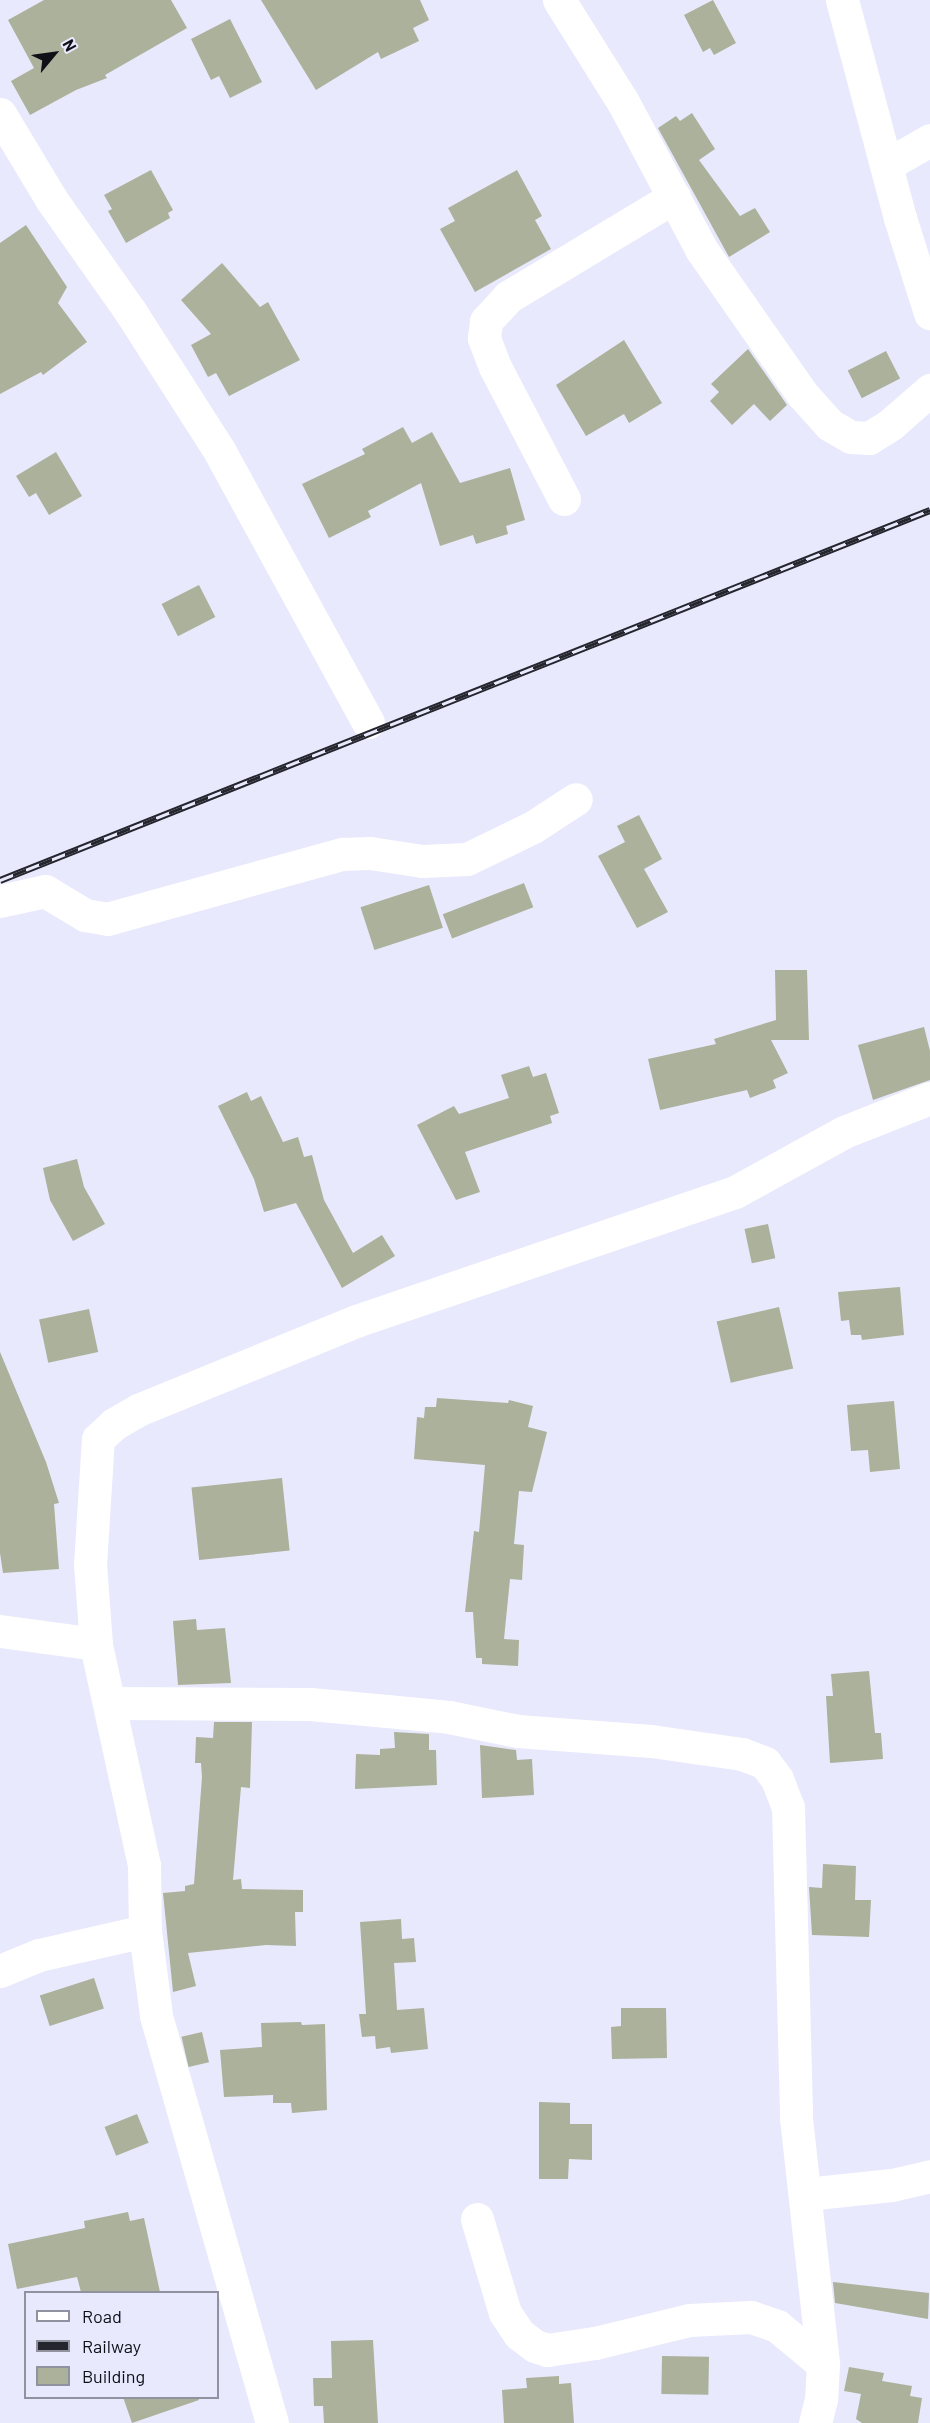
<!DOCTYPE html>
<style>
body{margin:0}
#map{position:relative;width:930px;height:2423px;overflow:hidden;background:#e8e9fc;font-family:Barlow,sans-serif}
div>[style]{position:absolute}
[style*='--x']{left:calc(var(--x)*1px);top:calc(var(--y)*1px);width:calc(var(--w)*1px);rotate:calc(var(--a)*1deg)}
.building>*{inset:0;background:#abb19a;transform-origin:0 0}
.minor>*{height:33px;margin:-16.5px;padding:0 16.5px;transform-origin:16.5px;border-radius:16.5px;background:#fff}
.rail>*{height:7px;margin-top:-3.5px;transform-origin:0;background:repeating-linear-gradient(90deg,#e8e9fc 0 14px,#25252e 0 28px);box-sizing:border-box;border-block:2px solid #25252e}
span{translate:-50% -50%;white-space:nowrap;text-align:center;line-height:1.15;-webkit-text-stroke:4.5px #e8e9fc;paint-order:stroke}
.legend{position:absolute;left:24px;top:2291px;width:195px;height:108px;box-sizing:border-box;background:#e8e9fc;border:2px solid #9192a0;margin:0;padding:8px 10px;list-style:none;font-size:18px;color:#0f0f17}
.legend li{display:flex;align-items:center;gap:12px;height:30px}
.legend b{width:30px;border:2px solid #9192a0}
.north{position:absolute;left:24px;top:24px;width:60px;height:60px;-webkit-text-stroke:4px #e8e9fc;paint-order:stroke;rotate:61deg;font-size:16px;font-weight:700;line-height:24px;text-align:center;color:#0f0f17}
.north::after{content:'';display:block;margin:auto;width:21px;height:27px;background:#0f0f17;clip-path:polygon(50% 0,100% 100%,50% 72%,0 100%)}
</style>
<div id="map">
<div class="building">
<i style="clip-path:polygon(44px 0,171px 0,187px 28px,105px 75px,107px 78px,76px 90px,30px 115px,11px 81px,34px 68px,8px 20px)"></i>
<i style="clip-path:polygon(261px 0,420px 0,429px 20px,413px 28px,419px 41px,381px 59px,378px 52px,316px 90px)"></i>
<i style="clip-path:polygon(713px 0,736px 43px,714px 55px,710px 48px,703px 52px,684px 15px)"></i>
<i style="clip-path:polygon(230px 19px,262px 82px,230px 98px,219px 76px,211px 80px,191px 39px)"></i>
<i style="clip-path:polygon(692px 113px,715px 149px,699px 160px,740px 216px,755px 208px,770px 232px,729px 257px,658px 128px,676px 116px,680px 121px)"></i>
<i style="clip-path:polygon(151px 170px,173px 210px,168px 213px,170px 218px,126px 243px,108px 211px,112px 209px,104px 195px)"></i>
<i style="clip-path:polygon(517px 170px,542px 216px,535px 220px,551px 249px,475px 292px,440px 229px,455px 221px,448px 208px)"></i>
<i style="clip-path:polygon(26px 225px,67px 287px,58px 303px,87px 342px,43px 375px,41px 372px,0 394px,0 243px)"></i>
<i style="clip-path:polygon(222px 263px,260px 307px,268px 302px,300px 360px,229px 396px,216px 373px,208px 377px,191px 345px,211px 334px,181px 300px)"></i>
<i style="clip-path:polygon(624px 340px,662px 403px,629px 423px,624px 414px,586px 436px,556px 385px)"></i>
<i style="clip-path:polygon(748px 349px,787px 405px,770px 421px,754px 404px,732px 425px,710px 401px,719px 392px,711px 384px)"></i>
<i style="left:886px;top:351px;width:31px;height:43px;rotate:63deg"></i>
<i style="clip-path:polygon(403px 427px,412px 443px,432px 432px,460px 483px,510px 468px,525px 520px,506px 526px,508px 534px,476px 544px,473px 535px,440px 546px,421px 483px,368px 511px,371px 517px,329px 538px,302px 484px,365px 454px,362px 449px)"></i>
<i style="clip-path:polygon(56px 452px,82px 496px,49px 515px,36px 493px,29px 497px,16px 476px)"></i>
<i style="left:199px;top:585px;width:36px;height:42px;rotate:63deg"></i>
<i style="clip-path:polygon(639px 815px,662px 859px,644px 869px,668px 912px,637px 928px,598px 856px,625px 842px,617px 826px)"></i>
<i style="left:524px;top:883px;width:26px;height:87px;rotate:69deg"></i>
<i style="left:429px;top:885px;width:45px;height:72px;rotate:72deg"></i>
<i style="clip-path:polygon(775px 970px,807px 970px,809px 1040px,771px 1040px,788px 1073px,773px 1080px,776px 1088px,750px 1098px,747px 1090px,660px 1110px,648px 1059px,716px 1044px,714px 1039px,776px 1020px)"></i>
<i style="clip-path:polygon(924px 1027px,930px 1051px,930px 1080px,873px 1100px,858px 1045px)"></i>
<i style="clip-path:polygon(529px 1066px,533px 1077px,546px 1073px,559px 1113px,550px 1116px,552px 1123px,465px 1152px,480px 1192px,456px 1200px,417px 1125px,454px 1106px,459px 1114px,509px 1098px,501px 1075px)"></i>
<i style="clip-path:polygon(247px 1092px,251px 1101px,261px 1096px,283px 1142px,298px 1137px,304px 1157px,312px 1155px,324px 1200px,353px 1253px,382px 1235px,395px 1256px,342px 1288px,296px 1203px,264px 1212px,254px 1179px,218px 1106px)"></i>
<i style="clip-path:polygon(77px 1159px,84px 1187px,105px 1224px,73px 1241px,50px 1200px,43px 1168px)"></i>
<i style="left:768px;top:1224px;width:35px;height:24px;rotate:78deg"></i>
<i style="clip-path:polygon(900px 1287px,904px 1335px,862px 1340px,861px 1335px,851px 1335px,849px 1320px,841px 1321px,838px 1292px)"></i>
<i style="left:779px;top:1307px;width:63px;height:64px;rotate:77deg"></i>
<i style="left:89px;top:1309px;width:44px;height:51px;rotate:78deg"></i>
<i style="clip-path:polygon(0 1352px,46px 1462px,59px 1503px,54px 1504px,59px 1569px,3px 1573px,0 1553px)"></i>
<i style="clip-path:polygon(437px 1398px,508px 1403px,509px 1400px,533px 1406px,528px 1427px,547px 1432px,532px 1492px,519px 1491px,514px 1544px,524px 1545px,522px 1580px,510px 1579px,504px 1639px,519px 1640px,518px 1666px,482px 1664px,482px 1658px,476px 1658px,473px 1612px,465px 1612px,474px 1531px,479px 1532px,485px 1465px,414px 1459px,417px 1417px,424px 1418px,425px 1407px,436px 1407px)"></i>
<i style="clip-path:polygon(894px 1401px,900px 1469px,870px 1472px,868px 1450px,851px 1451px,847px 1405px)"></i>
<i style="left:282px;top:1478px;width:73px;height:91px;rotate:84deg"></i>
<i style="clip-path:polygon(196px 1619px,197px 1630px,225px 1628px,231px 1683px,178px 1685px,173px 1621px)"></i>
<i style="clip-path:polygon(869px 1671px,875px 1733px,881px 1733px,883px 1759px,830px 1763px,826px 1696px,833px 1696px,831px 1674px)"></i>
<i style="clip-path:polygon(214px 1722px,252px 1722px,250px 1788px,241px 1787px,233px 1880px,241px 1879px,242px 1889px,303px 1890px,303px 1912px,295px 1912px,296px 1946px,266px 1945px,188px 1953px,196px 1986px,173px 1992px,163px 1893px,185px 1891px,185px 1886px,194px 1884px,202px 1777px,201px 1763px,195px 1763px,196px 1737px,213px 1738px)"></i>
<i style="clip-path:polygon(394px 1732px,429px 1734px,429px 1750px,436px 1750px,437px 1785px,355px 1789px,356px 1754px,380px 1755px,380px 1749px,395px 1748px)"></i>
<i style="clip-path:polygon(480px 1745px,516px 1750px,517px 1760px,532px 1759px,534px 1795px,482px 1798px)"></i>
<i style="clip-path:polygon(823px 1864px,856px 1866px,855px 1900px,871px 1900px,869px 1937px,812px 1935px,809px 1887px,822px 1888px)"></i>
<i style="clip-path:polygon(401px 1919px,402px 1939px,414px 1938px,416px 1962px,394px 1963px,397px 2010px,424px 2008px,428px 2049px,391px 2053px,390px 2047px,376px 2049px,375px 2036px,362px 2037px,359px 2014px,366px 2014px,360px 1922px)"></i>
<i style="left:94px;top:1978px;width:32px;height:57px;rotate:72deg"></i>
<i style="clip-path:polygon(621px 2008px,666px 2008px,667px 2058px,612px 2059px,611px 2027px,621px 2026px)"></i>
<i style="clip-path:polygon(301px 2022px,302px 2025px,325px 2024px,327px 2110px,292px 2113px,291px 2103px,273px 2103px,273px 2095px,224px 2097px,220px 2050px,262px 2047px,261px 2023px)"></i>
<i style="left:202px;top:2032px;width:31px;height:21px;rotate:77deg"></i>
<i style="clip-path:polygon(539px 2102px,570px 2103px,570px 2124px,592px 2124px,592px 2160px,569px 2159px,568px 2179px,539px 2179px)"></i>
<i style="left:137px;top:2114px;width:31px;height:35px;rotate:68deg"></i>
<i style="clip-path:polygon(128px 2212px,130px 2221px,144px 2218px,160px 2292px,81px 2292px,77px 2277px,17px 2289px,8px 2244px,85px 2228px,84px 2221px)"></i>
<i style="clip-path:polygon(833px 2282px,929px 2293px,928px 2319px,835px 2303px)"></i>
<i style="clip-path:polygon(373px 2340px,378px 2423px,324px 2423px,323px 2406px,314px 2406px,313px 2378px,332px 2378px,331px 2341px)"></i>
<i style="left:662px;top:2356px;width:47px;height:38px;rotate:1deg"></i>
<i style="clip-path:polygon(849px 2367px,884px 2373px,882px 2381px,912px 2386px,910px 2396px,922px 2398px,918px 2423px,862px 2423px,856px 2419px,861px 2394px,844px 2391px)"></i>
<i style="clip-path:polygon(559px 2376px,559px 2384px,571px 2383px,574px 2423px,504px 2423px,502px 2390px,527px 2388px,526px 2378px)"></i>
<i style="clip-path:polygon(123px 2397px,198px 2397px,199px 2400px,132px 2423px)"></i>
</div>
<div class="minor">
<i style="--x:559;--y:0;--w:120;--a:57.9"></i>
<i style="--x:623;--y:102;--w:166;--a:62"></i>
<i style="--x:701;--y:249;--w:178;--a:55.1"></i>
<i style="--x:803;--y:395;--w:40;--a:48"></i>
<i style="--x:830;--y:425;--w:24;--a:30"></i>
<i style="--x:851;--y:437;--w:18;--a:3"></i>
<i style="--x:869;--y:438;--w:26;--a:-32"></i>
<i style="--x:891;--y:424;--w:52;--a:-41.1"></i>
<i style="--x:842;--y:0;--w:226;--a:75.1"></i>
<i style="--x:900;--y:218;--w:100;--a:72.5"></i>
<i style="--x:0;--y:114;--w:99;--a:59"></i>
<i style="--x:51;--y:199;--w:137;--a:54.8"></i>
<i style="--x:130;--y:311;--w:167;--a:57.4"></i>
<i style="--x:220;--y:452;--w:308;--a:61.3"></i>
<i style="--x:888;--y:164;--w:48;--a:-29.7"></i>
<i style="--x:564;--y:499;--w:149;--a:-117.6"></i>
<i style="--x:495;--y:367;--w:31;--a:-111"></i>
<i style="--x:484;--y:338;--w:17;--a:-83"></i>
<i style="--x:486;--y:321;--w:33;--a:-47"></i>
<i style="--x:508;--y:297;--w:194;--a:-31.1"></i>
<i style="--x:0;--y:901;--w:46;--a:-12.5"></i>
<i style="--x:45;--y:891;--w:47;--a:31"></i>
<i style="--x:85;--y:915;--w:22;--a:10"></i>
<i style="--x:107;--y:919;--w:244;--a:-15.5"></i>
<i style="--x:342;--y:854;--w:28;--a:-2"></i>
<i style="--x:370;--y:853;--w:53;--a:8.7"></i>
<i style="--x:422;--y:861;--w:45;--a:-2.5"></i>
<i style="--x:467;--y:859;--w:73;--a:-25.9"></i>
<i style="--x:533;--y:827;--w:51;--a:-33.1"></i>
<i style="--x:0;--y:1631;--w:97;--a:7.7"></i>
<i style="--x:111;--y:1703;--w:199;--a:0.3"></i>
<i style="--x:310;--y:1704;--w:77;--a:5.2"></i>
<i style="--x:387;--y:1711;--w:62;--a:5.5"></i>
<i style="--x:449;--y:1717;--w:70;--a:11.5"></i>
<i style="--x:518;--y:1731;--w:133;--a:4.3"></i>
<i style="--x:651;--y:1741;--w:92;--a:8.1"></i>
<i style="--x:742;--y:1754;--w:25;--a:21"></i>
<i style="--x:765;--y:1763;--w:20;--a:53"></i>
<i style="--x:777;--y:1779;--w:30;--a:69"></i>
<i style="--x:788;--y:1807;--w:311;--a:88.5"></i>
<i style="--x:796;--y:2118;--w:247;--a:83.7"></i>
<i style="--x:823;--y:2364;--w:35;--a:93"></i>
<i style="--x:821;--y:2399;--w:25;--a:104"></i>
<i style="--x:0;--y:1971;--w:42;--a:-22.3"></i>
<i style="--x:39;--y:1955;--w:109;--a:-12.8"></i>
<i style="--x:806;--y:2194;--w:86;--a:-6"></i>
<i style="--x:892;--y:2185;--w:39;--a:-13"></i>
<i style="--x:477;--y:2219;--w:98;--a:73.4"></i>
<i style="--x:505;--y:2313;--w:25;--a:56"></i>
<i style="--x:519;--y:2334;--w:20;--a:37"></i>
<i style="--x:535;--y:2346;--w:13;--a:18"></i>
<i style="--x:547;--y:2350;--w:49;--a:-8.3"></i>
<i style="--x:595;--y:2343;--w:97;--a:-13.7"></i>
<i style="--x:689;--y:2320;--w:62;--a:-2.8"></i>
<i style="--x:751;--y:2317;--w:28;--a:19"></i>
<i style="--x:777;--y:2326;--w:60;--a:39.6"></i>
<i style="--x:272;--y:2423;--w:424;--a:-105.9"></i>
<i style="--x:156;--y:2015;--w:85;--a:-97.5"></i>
<i style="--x:145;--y:1931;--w:66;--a:-90.9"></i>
<i style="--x:144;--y:1865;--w:226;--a:-102.3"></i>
<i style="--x:96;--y:1644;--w:79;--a:-94.3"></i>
<i style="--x:90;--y:1565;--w:126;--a:-86.4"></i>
<i style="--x:98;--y:1439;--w:22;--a:-43"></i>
<i style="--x:114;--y:1424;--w:28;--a:-30"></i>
<i style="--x:138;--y:1410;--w:235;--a:-22.2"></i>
<i style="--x:356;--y:1321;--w:400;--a:-18.8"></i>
<i style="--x:735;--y:1192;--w:124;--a:-28.8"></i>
<i style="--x:844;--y:1132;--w:92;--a:-21.6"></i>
</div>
<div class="rail">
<i style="--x:0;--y:880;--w:1001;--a:-21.7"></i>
</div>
<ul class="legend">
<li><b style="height:8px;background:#fff"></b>Road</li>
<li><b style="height:8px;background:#25252e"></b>Railway</li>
<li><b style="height:16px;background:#abb19a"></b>Building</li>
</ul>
<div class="north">N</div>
</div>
